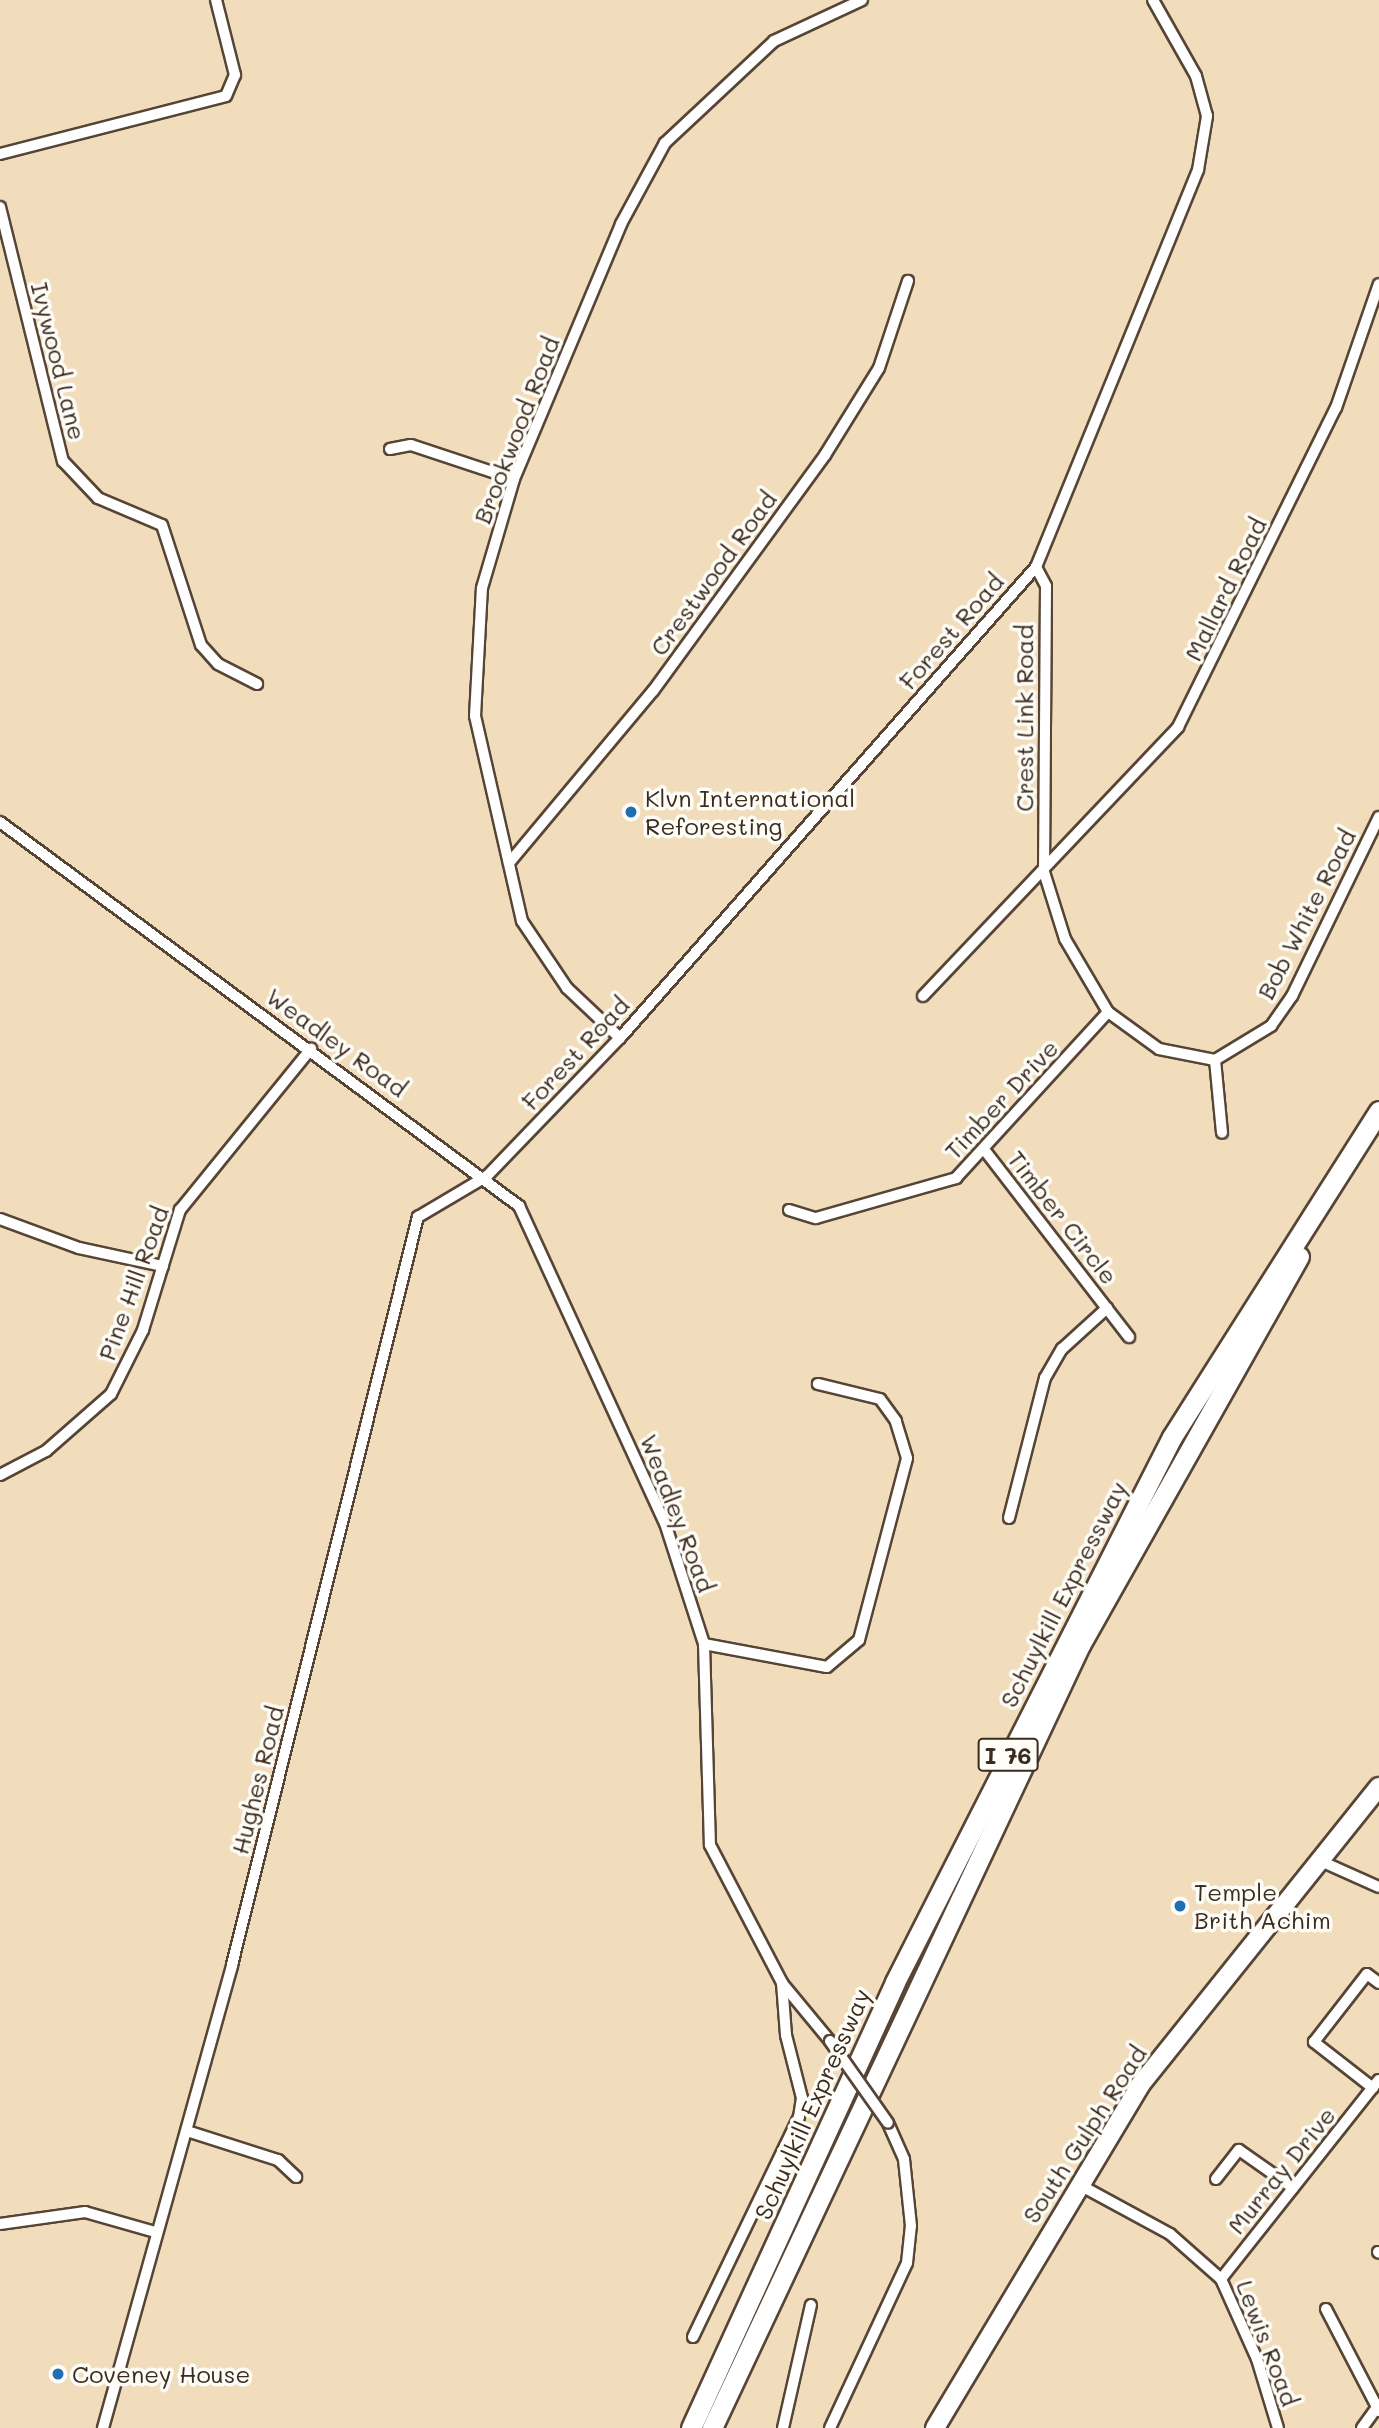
<!DOCTYPE html>
<style>
body{margin:0}
#map{position:relative;width:1379px;height:2428px;overflow:hidden;background:#f1dcbb;font-family:Mali,sans-serif}
div>[style]{position:absolute}
[style*='--x']{left:calc(var(--x)*1px);top:calc(var(--y)*1px);width:calc(var(--w)*1px);rotate:calc(var(--a)*1deg)}
.roads{filter:drop-shadow(2px 0 #564536) drop-shadow(-2px 0 #564536) drop-shadow(0 2px #564536) drop-shadow(0 -2px #564536)}
.street>*{height:10px;margin:-5px;padding:0 5px;transform-origin:5px;border-radius:5px;background:#fff}
.primary>*{height:18px;margin:-9px;padding:0 9px;transform-origin:9px;border-radius:9px;background:#fff}
.highway>*{height:19px;margin:-9.5px;padding:0 9.5px;transform-origin:9.5px;border-radius:9.5px;background:#fff}
.bridges{filter:drop-shadow(2px 0 #564536) drop-shadow(-2px 0 #564536) drop-shadow(0 2px #564536) drop-shadow(0 -2px #564536)}
.street-bridge>*{height:10px;margin:-5px;padding:0 5px;transform-origin:5px;border-radius:5px;background:#fff}
.dots>*{width:19px;height:19px;translate:-50% -50%;box-sizing:border-box;border:4px solid #fdfcf7;border-radius:50%}
span{translate:-50% -50%;white-space:nowrap;text-align:center;line-height:1.15;-webkit-text-stroke:7px #fdfcf7;paint-order:stroke}
.shield-label span{padding:2px 5px;background:#fdfcf7;border:2px solid;border-radius:5px;-webkit-text-stroke-width:0}
.shield-label{font-size:23px;color:#3b2a1e;font-weight:700}
.street-label{font-size:24px;color:#3b2a1e}
.poi-label{font-size:24px;color:#3b2a1e}
.left{translate:0 -50%;text-align:left}
</style>
<div id="map">
<div class="roads">
<div class="street">
<i style="--x:0;--y:154;--w:233;--a:-14.4"></i>
<i style="--x:226;--y:96;--w:23;--a:-67"></i>
<i style="--x:235;--y:75;--w:77;--a:-104.2"></i>
<i style="--x:0;--y:207;--w:262;--a:76.1"></i>
<i style="--x:63;--y:461;--w:51;--a:46.6"></i>
<i style="--x:98;--y:498;--w:69;--a:22.9"></i>
<i style="--x:162;--y:525;--w:126;--a:72"></i>
<i style="--x:201;--y:645;--w:25;--a:48"></i>
<i style="--x:218;--y:664;--w:44;--a:27.1"></i>
<i style="--x:390;--y:449;--w:21;--a:-11"></i>
<i style="--x:411;--y:445;--w:108;--a:18.3"></i>
<i style="--x:1036;--y:567;--w:21;--a:62"></i>
<i style="--x:1046;--y:586;--w:286;--a:90.4"></i>
<i style="--x:1044;--y:872;--w:70;--a:72.6"></i>
<i style="--x:1065;--y:939;--w:85;--a:59.5"></i>
<i style="--x:1108;--y:1012;--w:63;--a:36"></i>
<i style="--x:1159;--y:1049;--w:57;--a:11.1"></i>
<i style="--x:1215;--y:1060;--w:66;--a:-31.3"></i>
<i style="--x:1271;--y:1026;--w:37;--a:-55"></i>
<i style="--x:1292;--y:996;--w:199;--a:-64.1"></i>
<i style="--x:0;--y:822;--w:646;--a:36.5"></i>
<i style="--x:519;--y:1206;--w:349;--a:65.3"></i>
<i style="--x:665;--y:1523;--w:127;--a:72.1"></i>
<i style="--x:704;--y:1644;--w:201;--a:88.3"></i>
<i style="--x:710;--y:1845;--w:156;--a:62.4"></i>
<i style="--x:782;--y:1983;--w:75;--a:50.4"></i>
<i style="--x:509;--y:863;--w:224;--a:-50.1"></i>
<i style="--x:653;--y:691;--w:292;--a:-53.9"></i>
<i style="--x:825;--y:455;--w:102;--a:-58.2"></i>
<i style="--x:879;--y:368;--w:92;--a:-71.6"></i>
<i style="--x:923;--y:996;--w:371;--a:-46.5"></i>
<i style="--x:1178;--y:727;--w:356;--a:-63.7"></i>
<i style="--x:1336;--y:408;--w:131;--a:-70.9"></i>
<i style="--x:620;--y:1038;--w:73;--a:-136.7"></i>
<i style="--x:567;--y:988;--w:81;--a:-123.9"></i>
<i style="--x:522;--y:921;--w:210;--a:-102.9"></i>
<i style="--x:475;--y:716;--w:128;--a:-86.9"></i>
<i style="--x:482;--y:588;--w:114;--a:-73.6"></i>
<i style="--x:514;--y:479;--w:277;--a:-67.2"></i>
<i style="--x:621;--y:224;--w:92;--a:-61.5"></i>
<i style="--x:665;--y:143;--w:149;--a:-43.1"></i>
<i style="--x:774;--y:41;--w:97;--a:-25"></i>
<i style="--x:1215;--y:1060;--w:73;--a:84.5"></i>
<i style="--x:986;--y:1152;--w:234;--a:52.3"></i>
<i style="--x:789;--y:1210;--w:28;--a:17"></i>
<i style="--x:816;--y:1218;--w:146;--a:-15.9"></i>
<i style="--x:956;--y:1178;--w:225;--a:-47.5"></i>
<i style="--x:0;--y:1219;--w:84;--a:20.2"></i>
<i style="--x:79;--y:1248;--w:86;--a:12.1"></i>
<i style="--x:0;--y:1475;--w:52;--a:-27.6"></i>
<i style="--x:46;--y:1451;--w:86;--a:-41.2"></i>
<i style="--x:111;--y:1394;--w:72;--a:-63.4"></i>
<i style="--x:143;--y:1330;--w:126;--a:-72.9"></i>
<i style="--x:180;--y:1210;--w:208;--a:-50.9"></i>
<i style="--x:1009;--y:1518;--w:145;--a:-75.6"></i>
<i style="--x:1045;--y:1378;--w:34;--a:-60"></i>
<i style="--x:1062;--y:1349;--w:61;--a:-42.3"></i>
<i style="--x:704;--y:1644;--w:125;--a:10.6"></i>
<i style="--x:827;--y:1667;--w:42;--a:-40.2"></i>
<i style="--x:859;--y:1640;--w:188;--a:-75.2"></i>
<i style="--x:907;--y:1458;--w:39;--a:-107"></i>
<i style="--x:896;--y:1421;--w:27;--a:-126"></i>
<i style="--x:880;--y:1399;--w:64;--a:-166.4"></i>
<i style="--x:1323;--y:1862;--w:61;--a:24.1"></i>
<i style="--x:1373;--y:2088;--w:75;--a:-142.1"></i>
<i style="--x:1314;--y:2042;--w:86;--a:-52.1"></i>
<i style="--x:1367;--y:1974;--w:15;--a:37"></i>
<i style="--x:187;--y:2131;--w:96;--a:17.7"></i>
<i style="--x:278;--y:2160;--w:25;--a:43"></i>
<i style="--x:1216;--y:2179;--w:37;--a:-52"></i>
<i style="--x:1239;--y:2150;--w:66;--a:35.1"></i>
<i style="--x:1078;--y:2184;--w:105;--a:28.5"></i>
<i style="--x:1170;--y:2234;--w:68;--a:41.4"></i>
<i style="--x:1221;--y:2279;--w:88;--a:65.8"></i>
<i style="--x:1257;--y:2359;--w:72;--a:73.1"></i>
<i style="--x:0;--y:2224;--w:86;--a:-8"></i>
<i style="--x:85;--y:2212;--w:73;--a:15.9"></i>
<i style="--x:1378;--y:2252;--w:1;--a:45"></i>
<i style="--x:1221;--y:2279;--w:254;--a:-51.6"></i>
<i style="--x:1326;--y:2309;--w:115;--a:62.5"></i>
<i style="--x:693;--y:2337;--w:244;--a:-64.3"></i>
<i style="--x:799;--y:2117;--w:19;--a:-81"></i>
<i style="--x:802;--y:2098;--w:65;--a:-104.3"></i>
<i style="--x:786;--y:2035;--w:52;--a:-94.4"></i>
<i style="--x:103;--y:2428;--w:481;--a:-74.4"></i>
<i style="--x:232;--y:1965;--w:771;--a:-76.04"></i>
<i style="--x:418;--y:1217;--w:80;--a:-30.7"></i>
<i style="--x:487;--y:1176;--w:192;--a:-46.1"></i>
<i style="--x:620;--y:1038;--w:628;--a:-48.55"></i>
<i style="--x:1036;--y:567;--w:429;--a:-67.8"></i>
<i style="--x:1198;--y:170;--w:55;--a:-80.5"></i>
<i style="--x:1207;--y:116;--w:41;--a:-105.4"></i>
<i style="--x:1196;--y:76;--w:87;--a:-119.5"></i>
<i style="--x:783;--y:2428;--w:126;--a:-77.2"></i>
<i style="--x:830;--y:2428;--w:182;--a:-65"></i>
<i style="--x:907;--y:2263;--w:37;--a:-84"></i>
<i style="--x:911;--y:2226;--w:67;--a:-96"></i>
<i style="--x:904;--y:2159;--w:39;--a:-114"></i>
<i style="--x:1362;--y:2428;--w:29;--a:-54"></i>
</div>
<div class="primary">
<i style="--x:935;--y:2428;--w:400;--a:-59.1"></i>
<i style="--x:1140;--y:2085;--w:382;--a:-51.3"></i>
</div>
<div class="highway">
<i style="--x:691;--y:2428;--w:490;--a:-65.4"></i>
<i style="--x:895;--y:1982;--w:611;--a:-63.06"></i>
<i style="--x:1172;--y:1437;--w:386;--a:-57.6"></i>
<i style="--x:712;--y:2428;--w:865;--a:-64.83"></i>
<i style="--x:1080;--y:1645;--w:446;--a:-60.6"></i>
</div>
</div>
<div class="bridges">
<div class="street-bridge">
<i style="--x:830;--y:2041;--w:100;--a:54.7"></i>
</div>
</div>
<div class="dots">
<i style="left:631px;top:812px;background:#1f6fb2"></i>
<i style="left:1180px;top:1906px;background:#1f6fb2"></i>
<i style="left:58px;top:2374px;background:#1f6fb2"></i>
</div>
<div class="shield-label">
<span style="left:1008px;top:1755px">I 76</span>
</div>
<div class="street-label">
<span style="left:59px;top:361px;rotate:76deg">Ivywood Lane</span>
<span style="left:516px;top:430px;rotate:-69deg">Brookwood Road</span>
<span style="left:713px;top:573px;rotate:-54deg">Crestwood Road</span>
<span style="left:1225px;top:589px;rotate:-64deg">Mallard Road</span>
<span style="left:951px;top:631px;rotate:-49deg">Forest Road</span>
<span style="left:1024px;top:718px;rotate:-90deg">Crest Link Road</span>
<span style="left:1306px;top:914px;rotate:-63deg">Bob White Road</span>
<span style="left:337px;top:1042px;rotate:36deg">Weadley Road</span>
<span style="left:575px;top:1053px;rotate:-47deg">Forest Road</span>
<span style="left:1001px;top:1099px;rotate:-47deg">Timber Drive</span>
<span style="left:1063px;top:1217px;rotate:52deg">Timber Circle</span>
<span style="left:133px;top:1283px;rotate:-70deg">Pine Hill Road</span>
<span style="left:678px;top:1513px;rotate:69deg">Weadley Road</span>
<span style="left:1063px;top:1594px;rotate:-63deg">Schuylkill Expressway</span>
<span style="left:257px;top:1780px;rotate:-76deg">Hughes Road</span>
<span style="left:812px;top:2104px;rotate:-66deg">Schuylkill Expressway</span>
<span style="left:1084px;top:2134px;rotate:-57deg">South Gulph Road</span>
<span style="left:1281px;top:2170px;rotate:-51deg">Murray Drive</span>
<span style="left:1268px;top:2343px;rotate:69deg">Lewis Road</span>
</div>
<div class="poi-label">
<span class="left" style="left:645px;top:812px">Klvn International<br>Reforesting</span>
<span class="left" style="left:1194px;top:1906px">Temple<br>Brith Achim</span>
<span class="left" style="left:72px;top:2374px">Coveney House</span>
</div>
</div>
